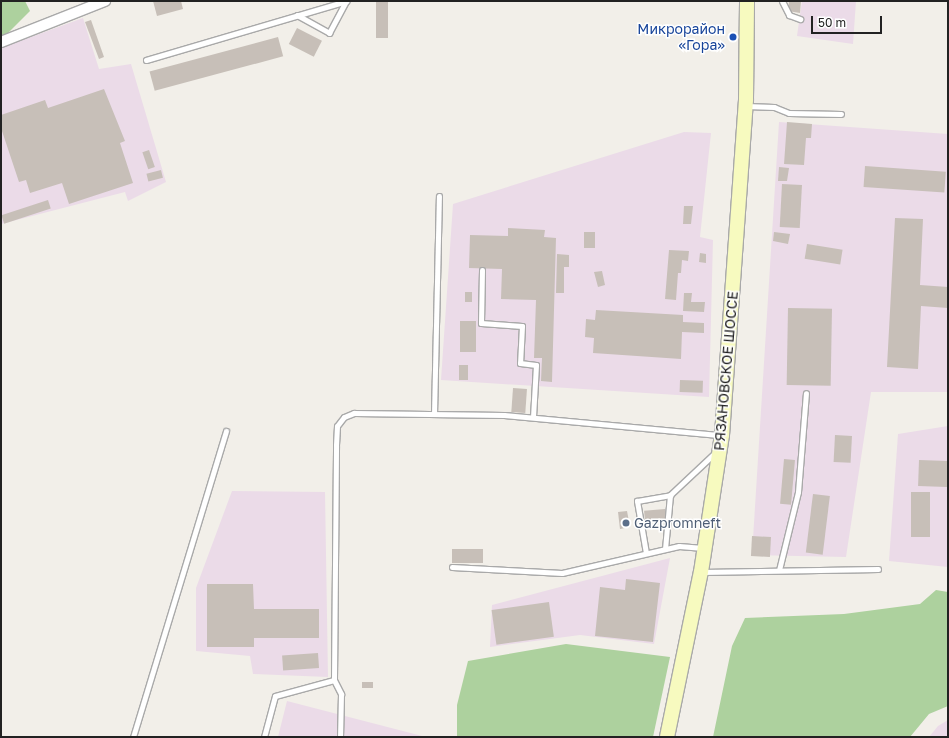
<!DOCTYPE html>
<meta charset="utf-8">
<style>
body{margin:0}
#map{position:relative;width:949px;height:738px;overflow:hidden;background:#f2efe9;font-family:"Golos Text",sans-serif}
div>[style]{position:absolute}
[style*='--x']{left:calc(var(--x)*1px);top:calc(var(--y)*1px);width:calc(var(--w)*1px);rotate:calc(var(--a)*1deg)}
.industrial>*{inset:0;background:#ebdbe8}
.forest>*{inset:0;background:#add19e}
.building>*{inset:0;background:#c7bfb8;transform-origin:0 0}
.roads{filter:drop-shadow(1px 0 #a9a9a9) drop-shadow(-1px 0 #a9a9a9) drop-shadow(0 1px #a9a9a9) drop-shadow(0 -1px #a9a9a9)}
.service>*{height:5px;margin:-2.5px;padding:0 2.5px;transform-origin:2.5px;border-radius:2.5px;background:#fff}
.minor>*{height:10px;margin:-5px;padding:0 5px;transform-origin:5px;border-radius:5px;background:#fff}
.secondary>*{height:14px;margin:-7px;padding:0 7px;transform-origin:7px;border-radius:7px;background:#f7fabf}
.dots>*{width:11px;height:11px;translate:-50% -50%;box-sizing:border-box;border:2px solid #fff;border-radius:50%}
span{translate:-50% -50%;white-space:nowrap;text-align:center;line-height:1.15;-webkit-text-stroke:3px #fff;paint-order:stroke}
.transit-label{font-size:14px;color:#164399}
.right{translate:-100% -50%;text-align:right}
.street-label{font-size:14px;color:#222}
.service-label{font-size:14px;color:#4e5e75}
.left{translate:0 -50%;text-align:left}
.frame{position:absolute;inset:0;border:2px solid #222;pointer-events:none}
.scale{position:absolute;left:811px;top:16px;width:71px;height:18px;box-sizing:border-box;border:2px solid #222;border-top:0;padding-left:5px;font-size:12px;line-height:14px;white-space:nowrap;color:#222;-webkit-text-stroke:3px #fff;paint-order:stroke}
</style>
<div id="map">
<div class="industrial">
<i style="clip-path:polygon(802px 1px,856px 1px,853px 44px,797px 36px)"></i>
<i style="clip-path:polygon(83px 18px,99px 69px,131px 64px,166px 182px,128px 201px,125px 192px,1px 224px,1px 48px)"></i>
<i style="clip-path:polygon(779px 122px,948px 134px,948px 392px,871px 392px,846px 557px,752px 555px)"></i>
<i style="clip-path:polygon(684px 132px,711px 133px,700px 237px,713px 240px,709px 397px,441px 380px,453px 204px)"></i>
<i style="clip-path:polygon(948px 426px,948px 567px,889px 561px,898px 434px)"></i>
<i style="clip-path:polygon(232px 491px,325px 492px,328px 677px,253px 674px,250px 656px,196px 651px,196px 588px)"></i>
<i style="clip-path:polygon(670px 558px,654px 644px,580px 635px,490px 647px,492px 605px)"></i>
<i style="clip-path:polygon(287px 701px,426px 737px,278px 737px)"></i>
<i style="clip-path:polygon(948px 720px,948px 737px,929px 737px,938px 726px)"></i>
</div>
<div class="forest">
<i style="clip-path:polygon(1px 1px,25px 1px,30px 11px,1px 40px)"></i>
<i style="clip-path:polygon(936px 590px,948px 592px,948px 706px,929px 714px,910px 737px,713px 737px,732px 646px,745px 618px,844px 614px,920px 604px)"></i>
<i style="clip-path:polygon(566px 644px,670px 657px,653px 737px,457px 737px,457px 705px,468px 661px)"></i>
</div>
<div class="building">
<i style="clip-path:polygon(153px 1px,181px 1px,183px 9px,157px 16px)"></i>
<i style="left:376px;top:1px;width:12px;height:37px"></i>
<i style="clip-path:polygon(789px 1px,801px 1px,800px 13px,788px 11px)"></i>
<i style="clip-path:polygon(91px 20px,104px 57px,99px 59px,85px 22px)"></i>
<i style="left:297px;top:28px;width:28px;height:18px;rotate:27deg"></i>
<i style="left:278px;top:37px;width:20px;height:133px;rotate:75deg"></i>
<i style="clip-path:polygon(104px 89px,125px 141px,120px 143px,133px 183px,69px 204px,62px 183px,30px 193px,26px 180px,19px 182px,1px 128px,1px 115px,45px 100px,48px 108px)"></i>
<i style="clip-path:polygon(787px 122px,812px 124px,811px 138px,806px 138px,804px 165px,784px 164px)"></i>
<i style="left:149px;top:150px;width:18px;height:7px;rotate:71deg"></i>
<i style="left:865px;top:166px;width:81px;height:21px;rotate:4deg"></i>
<i style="clip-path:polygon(779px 167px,789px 168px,787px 181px,778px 181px)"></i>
<i style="left:161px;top:170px;width:8px;height:15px;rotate:76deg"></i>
<i style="left:782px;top:184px;width:20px;height:43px;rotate:3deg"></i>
<i style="left:48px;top:200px;width:9px;height:49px;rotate:72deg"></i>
<i style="clip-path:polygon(684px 206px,693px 206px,691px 224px,683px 224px)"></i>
<i style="clip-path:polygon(895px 218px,923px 219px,920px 285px,948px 287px,948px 308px,921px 306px,918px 369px,887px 367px)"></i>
<i style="clip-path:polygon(508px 228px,545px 230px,544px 237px,556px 238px,552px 382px,541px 381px,542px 358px,534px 358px,536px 300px,501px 299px,502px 269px,469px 268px,470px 235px,508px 236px)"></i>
<i style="left:584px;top:232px;width:11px;height:16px"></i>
<i style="clip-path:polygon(774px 232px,790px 234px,788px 244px,773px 241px)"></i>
<i style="left:807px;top:244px;width:36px;height:15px;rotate:9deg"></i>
<i style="clip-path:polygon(669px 250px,689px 251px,688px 261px,682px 260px,681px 273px,678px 273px,676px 300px,665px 299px)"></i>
<i style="clip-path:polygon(700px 253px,706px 254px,706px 263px,699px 262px)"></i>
<i style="clip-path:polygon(557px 254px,569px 255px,569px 267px,564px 267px,564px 293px,556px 293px)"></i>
<i style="clip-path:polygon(602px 271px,605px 285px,598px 287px,594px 272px)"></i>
<i style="left:465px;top:292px;width:7px;height:10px"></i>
<i style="clip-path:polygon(684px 293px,692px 293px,691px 302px,705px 302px,704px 312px,683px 311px)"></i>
<i style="left:788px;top:308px;width:44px;height:77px;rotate:1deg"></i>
<i style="clip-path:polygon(596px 310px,683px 315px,683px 322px,704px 323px,704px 333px,682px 332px,681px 359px,593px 353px,594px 338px,585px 337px,586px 319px,595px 320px)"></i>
<i style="left:460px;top:321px;width:16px;height:31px"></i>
<i style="left:459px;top:365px;width:9px;height:15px"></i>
<i style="left:680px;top:380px;width:23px;height:12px;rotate:2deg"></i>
<i style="left:513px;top:388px;width:14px;height:24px;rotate:4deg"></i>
<i style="left:835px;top:435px;width:17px;height:27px;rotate:3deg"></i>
<i style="left:784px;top:459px;width:11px;height:45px;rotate:5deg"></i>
<i style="left:919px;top:460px;width:29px;height:26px;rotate:2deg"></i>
<i style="left:911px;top:492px;width:19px;height:45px"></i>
<i style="left:813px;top:494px;width:17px;height:59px;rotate:7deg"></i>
<i style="left:665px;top:509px;width:11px;height:21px;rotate:85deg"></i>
<i style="clip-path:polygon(627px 511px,630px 527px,620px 529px,618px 512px)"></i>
<i style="left:752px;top:536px;width:19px;height:20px;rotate:3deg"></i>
<i style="left:452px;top:549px;width:31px;height:14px"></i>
<i style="clip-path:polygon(626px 579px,660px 583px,653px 642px,595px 636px,600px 587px,625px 590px)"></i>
<i style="clip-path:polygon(207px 584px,253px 584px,254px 609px,319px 609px,319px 638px,254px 638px,254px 647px,207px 647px)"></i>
<i style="left:549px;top:602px;width:35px;height:58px;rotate:82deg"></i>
<i style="left:318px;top:653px;width:15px;height:36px;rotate:86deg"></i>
<i style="left:362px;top:682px;width:11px;height:6px"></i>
</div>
<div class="roads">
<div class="service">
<i style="--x:782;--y:1;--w:16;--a:63"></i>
<i style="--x:789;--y:15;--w:12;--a:20"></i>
<i style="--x:297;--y:15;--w:37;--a:29"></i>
<i style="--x:329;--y:33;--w:36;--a:-62"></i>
<i style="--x:146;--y:60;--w:209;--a:-16.4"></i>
<i style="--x:746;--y:106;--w:28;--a:2"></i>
<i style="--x:774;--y:107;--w:16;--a:22"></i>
<i style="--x:789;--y:113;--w:52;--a:1.1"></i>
<i style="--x:482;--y:270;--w:53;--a:91.1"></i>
<i style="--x:481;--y:323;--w:41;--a:4.2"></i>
<i style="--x:522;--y:326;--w:37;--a:93"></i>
<i style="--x:520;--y:363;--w:16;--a:7"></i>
<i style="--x:536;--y:365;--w:52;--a:93.3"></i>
<i style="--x:434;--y:414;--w:218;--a:-88.7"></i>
<i style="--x:665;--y:549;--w:54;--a:-84.7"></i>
<i style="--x:646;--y:553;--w:53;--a:-99.8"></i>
<i style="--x:637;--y:501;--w:34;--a:-10"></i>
<i style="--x:670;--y:495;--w:66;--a:-43.2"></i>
<i style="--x:452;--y:567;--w:110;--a:3.1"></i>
<i style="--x:562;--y:573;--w:120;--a:-13"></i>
<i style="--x:679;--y:546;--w:24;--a:5"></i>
<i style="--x:779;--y:570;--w:80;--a:-76.3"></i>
<i style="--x:798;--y:492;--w:99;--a:-85.4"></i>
<i style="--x:702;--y:572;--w:176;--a:-1"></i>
<i style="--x:334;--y:680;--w:16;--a:63"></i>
<i style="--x:341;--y:694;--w:43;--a:91.3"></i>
<i style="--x:133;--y:737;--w:320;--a:-73.1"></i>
<i style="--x:264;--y:737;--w:42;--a:-75"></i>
<i style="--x:275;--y:696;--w:61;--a:-15.2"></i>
<i style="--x:334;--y:680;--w:235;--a:-89.5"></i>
<i style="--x:336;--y:445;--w:19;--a:-87"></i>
<i style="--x:337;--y:426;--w:11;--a:-52"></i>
<i style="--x:344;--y:417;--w:11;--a:-22"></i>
<i style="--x:354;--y:413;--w:150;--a:0.8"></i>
<i style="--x:504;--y:415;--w:218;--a:5.3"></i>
</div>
<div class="minor">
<i style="--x:1;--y:42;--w:112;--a:-21.5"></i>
</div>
<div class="secondary">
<i style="--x:667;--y:737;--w:168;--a:-78.4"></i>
<i style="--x:701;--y:572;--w:139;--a:-81.3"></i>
<i style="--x:722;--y:435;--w:337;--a:-85.9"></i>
<i style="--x:746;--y:99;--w:98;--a:-89.4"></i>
</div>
</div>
<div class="dots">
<i style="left:733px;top:37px;background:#1a4fb4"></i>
<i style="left:626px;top:523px;background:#5c6f8a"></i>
</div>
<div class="transit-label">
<span class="right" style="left:725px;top:37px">Микрорайон<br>«Гора»</span>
</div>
<div class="street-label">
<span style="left:726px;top:371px;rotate:-85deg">РЯЗАНОВСКОЕ ШОССЕ</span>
</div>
<div class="service-label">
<span class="left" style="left:634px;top:523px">Gazpromneft</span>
</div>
<div class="frame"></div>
<div class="scale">50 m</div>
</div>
